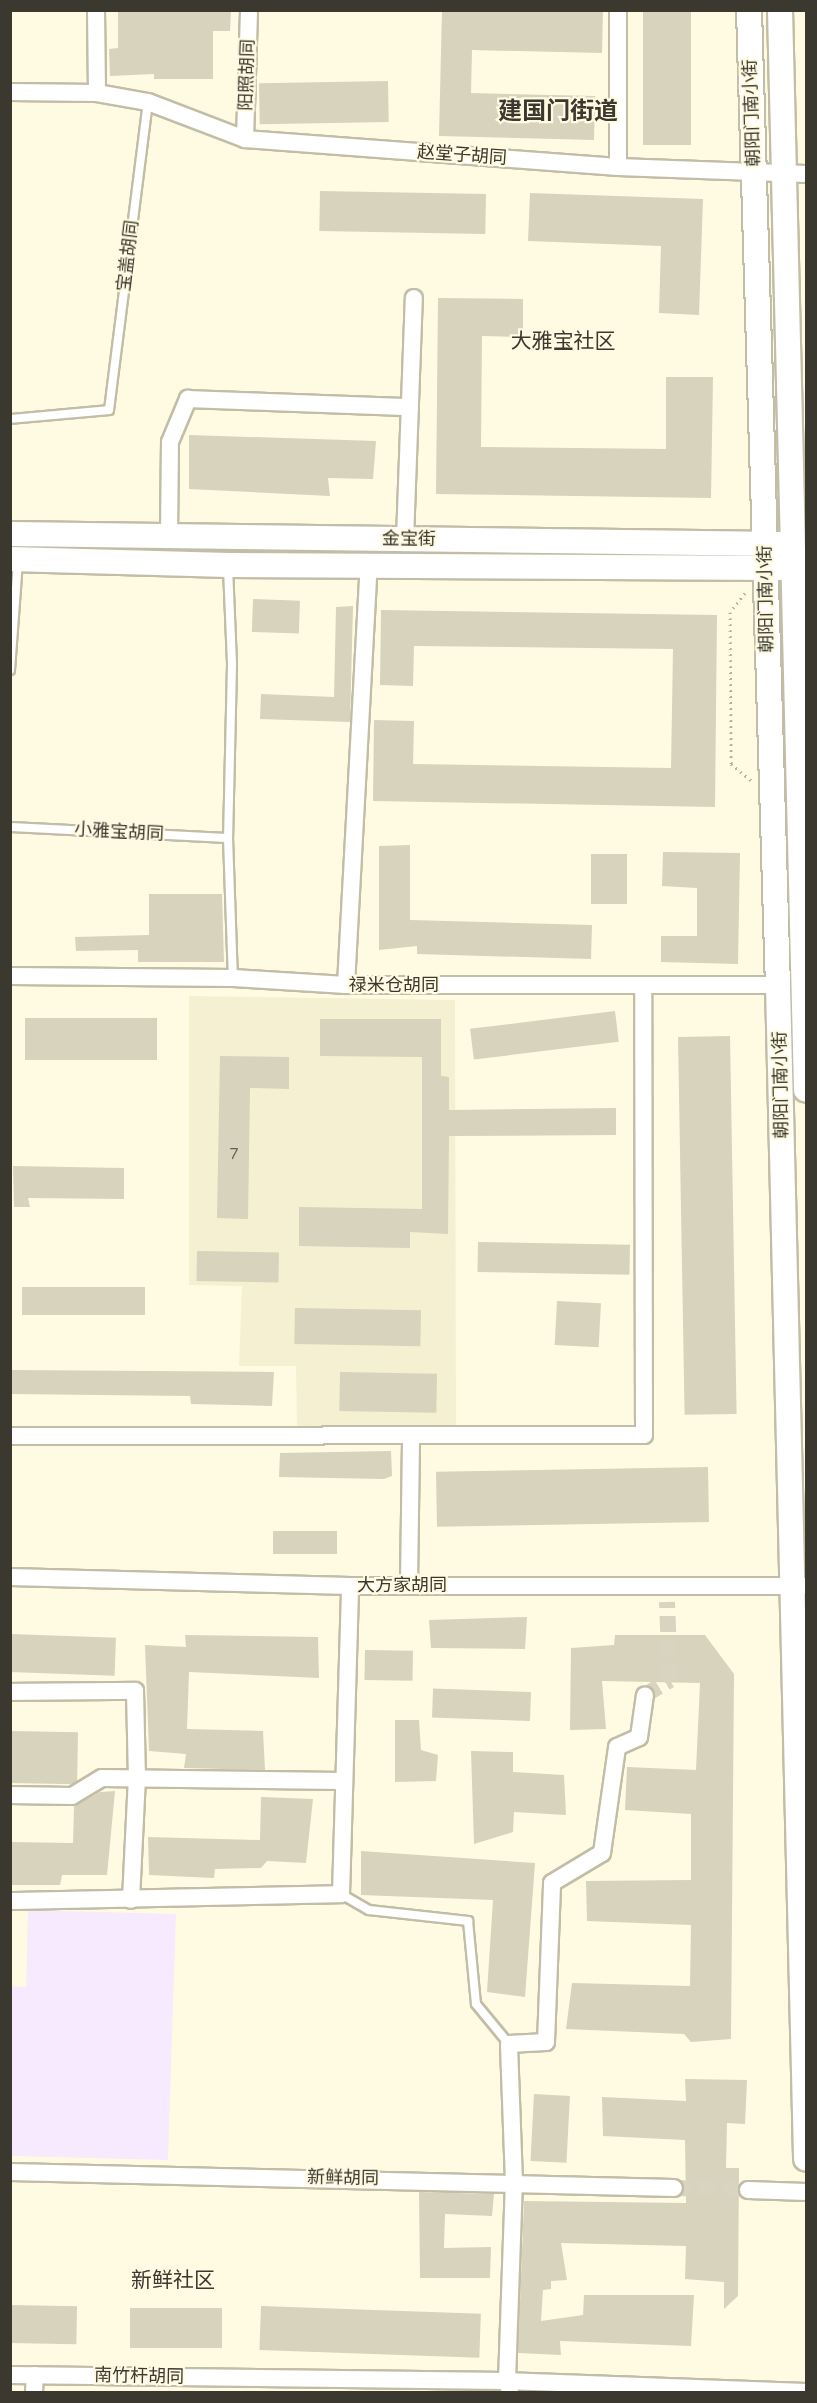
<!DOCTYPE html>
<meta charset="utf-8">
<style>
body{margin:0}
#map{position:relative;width:817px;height:2403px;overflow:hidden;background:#fffbe3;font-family:"Space Grotesk","Noto Sans SC",sans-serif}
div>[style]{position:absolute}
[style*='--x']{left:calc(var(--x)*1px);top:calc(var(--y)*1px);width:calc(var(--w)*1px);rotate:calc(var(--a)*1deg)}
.built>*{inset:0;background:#f5f0d1}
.education>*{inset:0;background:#f8eafe}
.building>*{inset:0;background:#d7d3bc;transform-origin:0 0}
.street-tunnel>*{height:16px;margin-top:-8px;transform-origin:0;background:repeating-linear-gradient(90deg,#d8d4bf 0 16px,transparent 0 24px)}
.path>*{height:3px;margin-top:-1.5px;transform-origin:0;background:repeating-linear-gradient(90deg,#b5b19f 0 1.5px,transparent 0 6px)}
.roads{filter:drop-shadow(2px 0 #c1bda7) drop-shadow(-2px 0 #c1bda7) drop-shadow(0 2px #c1bda7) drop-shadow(0 -2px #c1bda7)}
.lane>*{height:8px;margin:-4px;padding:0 4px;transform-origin:4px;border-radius:4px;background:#fff}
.street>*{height:16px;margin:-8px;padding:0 8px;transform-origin:8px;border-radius:8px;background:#fff}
.secondary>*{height:24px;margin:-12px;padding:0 12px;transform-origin:12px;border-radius:12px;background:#fff}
span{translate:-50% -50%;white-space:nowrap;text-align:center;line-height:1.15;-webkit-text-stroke:4.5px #fffbe3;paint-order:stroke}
.number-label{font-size:15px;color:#615f52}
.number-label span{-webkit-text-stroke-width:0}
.street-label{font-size:18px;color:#3a382f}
.quarter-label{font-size:21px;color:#3a382f}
.district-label{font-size:24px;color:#3a382f;font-weight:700}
.frame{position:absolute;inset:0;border:12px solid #3a382f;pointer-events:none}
</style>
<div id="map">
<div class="built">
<i style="clip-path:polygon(189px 996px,455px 1000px,456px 1425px,297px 1426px,296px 1366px,239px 1366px,242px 1286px,189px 1285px)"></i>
</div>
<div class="education">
<i style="clip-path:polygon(28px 1910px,176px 1914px,168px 2160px,11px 2156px,11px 1986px,26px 1987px)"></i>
</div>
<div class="building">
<i style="clip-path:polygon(118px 10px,231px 10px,230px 31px,213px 31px,213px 79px,154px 79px,154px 74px,110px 76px,109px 49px,118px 48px)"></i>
<i style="clip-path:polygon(442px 10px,603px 10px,602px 53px,472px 50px,471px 93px,595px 96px,594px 140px,439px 136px)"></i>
<i style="left:643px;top:10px;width:48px;height:135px"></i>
<i style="left:388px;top:81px;width:41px;height:129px;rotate:89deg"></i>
<i style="left:320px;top:191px;width:166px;height:40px;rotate:1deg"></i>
<i style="clip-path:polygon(530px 193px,703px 199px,699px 315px,659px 313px,661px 246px,528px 241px)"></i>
<i style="clip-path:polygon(438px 298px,523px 299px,523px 337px,482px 336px,481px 447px,666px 449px,666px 377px,713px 377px,711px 498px,436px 494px)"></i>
<i style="clip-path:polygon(189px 435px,376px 441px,373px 479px,328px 478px,330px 496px,189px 489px)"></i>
<i style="left:253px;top:599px;width:47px;height:33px;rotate:2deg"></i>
<i style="clip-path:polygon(353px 606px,350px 722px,260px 719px,261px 694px,334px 697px,336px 607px)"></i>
<i style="clip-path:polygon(381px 610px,717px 615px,715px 807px,373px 801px,374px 720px,414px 721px,413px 764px,671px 768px,673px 649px,414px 646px,413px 686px,380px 685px)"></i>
<i style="clip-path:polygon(410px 845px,410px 920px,592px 925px,591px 959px,417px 954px,417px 946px,379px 950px,379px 846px)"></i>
<i style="clip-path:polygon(663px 852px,740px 853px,738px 964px,661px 962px,661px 936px,697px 936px,697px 888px,662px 886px)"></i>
<i style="left:591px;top:854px;width:36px;height:50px"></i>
<i style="clip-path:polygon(149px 894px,222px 894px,224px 962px,138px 962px,138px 950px,76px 951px,75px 937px,149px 935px)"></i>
<i style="left:615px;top:1011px;width:31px;height:146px;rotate:83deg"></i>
<i style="left:25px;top:1018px;width:132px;height:42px"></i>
<i style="clip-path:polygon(320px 1019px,441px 1019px,441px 1076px,449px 1077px,449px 1110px,616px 1108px,616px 1135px,449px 1136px,448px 1234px,410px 1232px,410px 1248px,299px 1246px,299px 1207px,422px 1209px,422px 1057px,320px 1056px)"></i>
<i style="left:730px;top:1036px;width:378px;height:52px;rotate:89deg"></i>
<i style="clip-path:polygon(220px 1056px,289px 1057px,289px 1089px,250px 1088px,248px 1219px,217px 1218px)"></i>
<i style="clip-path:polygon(13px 1166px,124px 1168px,124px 1199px,28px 1198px,30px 1207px,14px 1207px)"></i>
<i style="left:478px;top:1242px;width:152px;height:30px;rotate:1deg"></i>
<i style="left:197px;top:1251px;width:82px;height:30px;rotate:1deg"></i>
<i style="left:22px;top:1287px;width:123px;height:28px"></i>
<i style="left:557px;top:1301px;width:44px;height:44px;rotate:3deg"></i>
<i style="left:295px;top:1308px;width:126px;height:36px;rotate:1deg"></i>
<i style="clip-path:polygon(10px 1370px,274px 1372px,272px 1406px,191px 1404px,190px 1396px,10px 1394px)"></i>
<i style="left:340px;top:1372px;width:97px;height:39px;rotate:1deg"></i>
<i style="clip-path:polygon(391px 1451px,392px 1476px,384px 1479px,279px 1477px,280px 1453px)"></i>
<i style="left:708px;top:1467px;width:55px;height:272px;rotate:89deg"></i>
<i style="left:273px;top:1531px;width:64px;height:23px"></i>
<i style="clip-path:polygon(527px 1617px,525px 1649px,431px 1648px,429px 1620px)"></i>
<i style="left:10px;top:1634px;width:106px;height:38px;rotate:2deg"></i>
<i style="clip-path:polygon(185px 1635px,318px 1637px,319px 1678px,189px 1672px,187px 1729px,263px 1731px,265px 1770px,184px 1768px,186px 1754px,149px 1751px,145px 1645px,186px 1647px)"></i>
<i style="clip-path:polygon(615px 1635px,705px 1635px,734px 1674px,731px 2039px,691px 2042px,684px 2034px,566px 2029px,572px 1983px,690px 1986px,691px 1925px,587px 1921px,586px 1881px,691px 1880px,691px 1814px,625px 1810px,627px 1767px,696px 1770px,700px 1683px,602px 1681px,606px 1729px,570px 1730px,571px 1648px,614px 1645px)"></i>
<i style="left:365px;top:1650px;width:48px;height:30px;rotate:1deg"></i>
<i style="left:531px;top:1692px;width:29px;height:98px;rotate:92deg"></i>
<i style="clip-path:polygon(395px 1720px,419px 1720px,421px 1750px,438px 1755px,436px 1781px,395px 1782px)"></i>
<i style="left:10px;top:1731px;width:68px;height:52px;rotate:1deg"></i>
<i style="clip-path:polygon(471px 1751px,513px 1752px,513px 1772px,564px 1775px,566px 1815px,514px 1812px,513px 1832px,474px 1844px)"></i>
<i style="clip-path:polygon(115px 1791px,107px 1875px,62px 1875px,60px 1885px,10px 1885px,10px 1842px,73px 1843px,74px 1806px,100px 1792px)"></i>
<i style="clip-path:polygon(261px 1797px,313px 1799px,306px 1863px,267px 1861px,261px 1868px,215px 1869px,214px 1878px,149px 1875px,148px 1837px,260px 1840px)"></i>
<i style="clip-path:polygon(361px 1851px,535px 1863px,525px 1997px,487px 1992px,493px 1900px,361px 1895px)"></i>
<i style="clip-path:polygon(685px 2079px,747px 2080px,745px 2124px,727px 2123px,726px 2168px,739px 2168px,738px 2296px,724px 2309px,724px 2282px,685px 2279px,686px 2246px,561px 2243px,567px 2280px,551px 2281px,551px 2289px,543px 2290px,541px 2321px,583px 2315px,584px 2295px,694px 2295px,691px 2346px,560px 2341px,561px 2355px,518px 2353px,524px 2201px,686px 2203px,685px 2140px,603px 2136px,602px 2097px,686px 2101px)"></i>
<i style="left:534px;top:2094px;width:36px;height:67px;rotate:3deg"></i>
<i style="clip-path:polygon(419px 2192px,494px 2194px,492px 2216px,445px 2214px,444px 2248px,491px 2247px,490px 2278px,420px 2278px)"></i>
<i style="left:10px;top:2305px;width:67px;height:38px;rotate:1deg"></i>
<i style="left:261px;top:2306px;width:220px;height:44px;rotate:2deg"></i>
<i style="left:222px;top:2308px;width:40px;height:92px;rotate:90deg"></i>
</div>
<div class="street-tunnel">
<i style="--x:645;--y:1695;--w:29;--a:-31"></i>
<i style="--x:670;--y:1680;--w:78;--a:-92.2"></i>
<i style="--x:674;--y:2188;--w:74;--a:1.5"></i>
</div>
<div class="path">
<i style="--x:745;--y:593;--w:24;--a:128"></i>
<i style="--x:730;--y:612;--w:152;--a:89.6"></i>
<i style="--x:731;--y:764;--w:27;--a:39"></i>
</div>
<div class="roads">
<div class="lane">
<i style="--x:10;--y:419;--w:99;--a:-5.2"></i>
<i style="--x:109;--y:410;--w:310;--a:-82.8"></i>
<i style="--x:228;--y:568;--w:97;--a:87.6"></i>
<i style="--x:232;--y:665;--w:173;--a:91.3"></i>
<i style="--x:228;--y:838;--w:140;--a:88"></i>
<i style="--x:10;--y:670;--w:110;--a:-85.8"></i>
<i style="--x:10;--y:827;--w:218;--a:2.9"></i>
<i style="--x:341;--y:1894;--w:32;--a:30"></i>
<i style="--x:369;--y:1910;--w:100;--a:6.3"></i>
<i style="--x:468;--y:1921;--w:83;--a:84.5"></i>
<i style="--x:476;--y:2004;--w:52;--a:50.5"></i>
</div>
<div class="street">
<i style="--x:96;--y:10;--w:83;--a:89.3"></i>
<i style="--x:618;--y:10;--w:157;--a:90"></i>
<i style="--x:10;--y:92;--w:87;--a:0.7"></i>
<i style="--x:97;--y:93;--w:52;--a:10"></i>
<i style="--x:148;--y:102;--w:104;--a:20.9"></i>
<i style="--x:245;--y:139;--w:374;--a:4.3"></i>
<i style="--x:618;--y:167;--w:188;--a:2.1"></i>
<i style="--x:245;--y:139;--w:129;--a:-88.2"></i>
<i style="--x:169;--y:536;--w:94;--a:-89.4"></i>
<i style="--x:170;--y:442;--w:47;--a:-67.3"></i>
<i style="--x:188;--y:399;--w:222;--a:2.1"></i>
<i style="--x:405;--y:539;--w:241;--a:-87.9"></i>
<i style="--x:10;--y:976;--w:223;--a:0.5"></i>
<i style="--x:233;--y:978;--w:113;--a:3.5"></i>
<i style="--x:346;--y:985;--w:432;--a:0"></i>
<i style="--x:346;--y:985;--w:421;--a:-86.9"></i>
<i style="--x:10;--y:1436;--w:634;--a:-0.09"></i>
<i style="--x:644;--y:1435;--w:450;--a:-90.1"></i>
<i style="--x:10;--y:1577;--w:340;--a:1.5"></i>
<i style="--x:350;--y:1586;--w:456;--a:0"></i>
<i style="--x:409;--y:1584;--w:149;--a:-89.2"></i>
<i style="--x:10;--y:1692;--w:125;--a:-0.5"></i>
<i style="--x:135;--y:1691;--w:86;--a:88.7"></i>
<i style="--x:137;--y:1777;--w:123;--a:92.8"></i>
<i style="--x:10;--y:1795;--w:62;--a:0.9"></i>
<i style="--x:72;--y:1796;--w:35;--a:-31"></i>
<i style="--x:102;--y:1778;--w:240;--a:0.7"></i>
<i style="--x:10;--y:1901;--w:331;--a:-1.2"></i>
<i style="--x:341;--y:1894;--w:308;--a:-88.3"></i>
<i style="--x:10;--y:2172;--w:664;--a:1.38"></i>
<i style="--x:748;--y:2190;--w:58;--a:2"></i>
<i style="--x:10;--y:2375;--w:497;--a:0.7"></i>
<i style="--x:507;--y:2381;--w:299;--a:2.1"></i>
<i style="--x:34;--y:2392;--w:17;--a:-87"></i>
<i style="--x:510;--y:2392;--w:11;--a:-105"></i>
<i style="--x:507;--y:2381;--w:199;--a:-88"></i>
<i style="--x:514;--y:2182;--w:138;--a:-92.1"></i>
<i style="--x:509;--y:2044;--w:37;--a:-3"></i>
<i style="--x:546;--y:2042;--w:159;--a:-87.8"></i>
<i style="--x:552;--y:1883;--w:58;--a:-31"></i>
<i style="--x:602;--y:1853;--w:107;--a:-81.9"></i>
<i style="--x:617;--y:1747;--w:24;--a:-24"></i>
<i style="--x:639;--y:1737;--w:42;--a:-81.9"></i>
</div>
<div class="secondary">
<i style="--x:749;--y:10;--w:975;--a:88.3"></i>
<i style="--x:778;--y:985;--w:1174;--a:88.63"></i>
<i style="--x:780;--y:10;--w:1080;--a:88.62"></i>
<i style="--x:10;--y:534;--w:770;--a:0.74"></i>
<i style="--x:10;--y:559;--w:218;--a:1.6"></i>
<i style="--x:228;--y:565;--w:551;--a:0.31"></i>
</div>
</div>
<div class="number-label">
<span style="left:234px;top:1154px">7</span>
</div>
<div class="street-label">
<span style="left:247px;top:75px;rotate:-88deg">阳照胡同</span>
<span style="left:752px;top:113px;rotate:-92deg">朝阳门南小街</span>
<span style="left:462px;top:155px;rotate:4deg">赵堂子胡同</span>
<span style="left:128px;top:256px;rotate:-83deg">宝盖胡同</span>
<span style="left:409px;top:539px;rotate:1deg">金宝街</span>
<span style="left:766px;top:599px;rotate:-91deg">朝阳门南小街</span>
<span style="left:119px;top:832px;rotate:3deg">小雅宝胡同</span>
<span style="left:394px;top:985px">禄米仓胡同</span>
<span style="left:781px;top:1085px;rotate:-91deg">朝阳门南小街</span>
<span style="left:402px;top:1585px">大方家胡同</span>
<span style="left:343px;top:2178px;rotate:1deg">新鲜胡同</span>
<span style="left:139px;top:2376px;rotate:1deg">南竹杆胡同</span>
</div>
<div class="quarter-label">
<span style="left:563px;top:341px">大雅宝社区</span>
<span style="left:173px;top:2280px">新鲜社区</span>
</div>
<div class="district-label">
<span style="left:558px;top:111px">建国门街道</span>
</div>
<div class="frame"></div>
</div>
